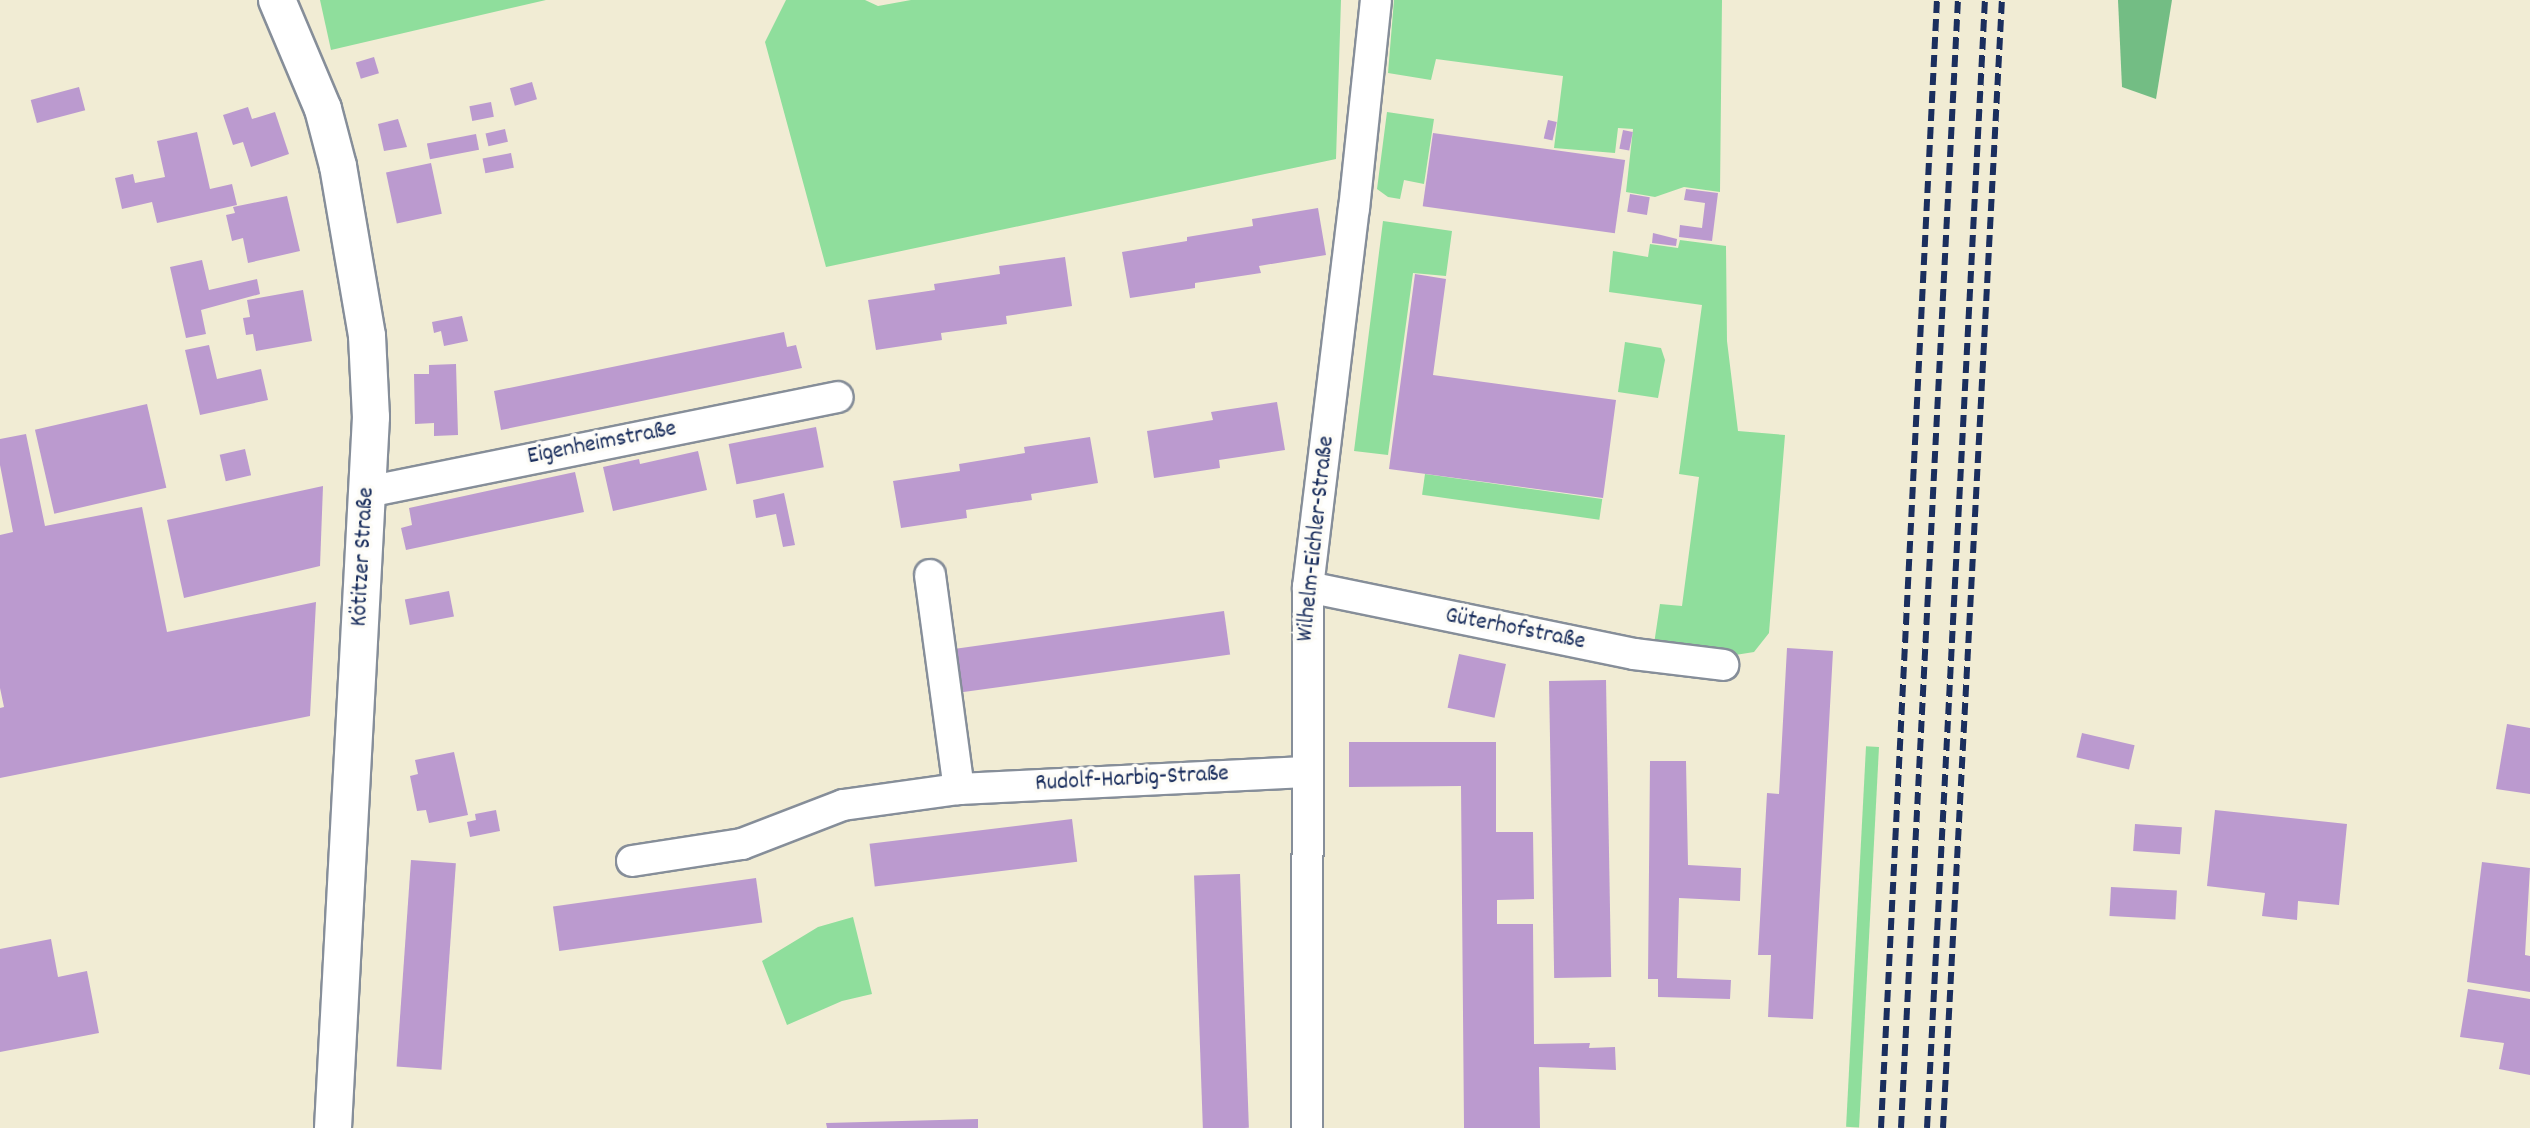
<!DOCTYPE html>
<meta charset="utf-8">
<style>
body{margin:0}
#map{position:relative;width:2530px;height:1128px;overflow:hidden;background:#f1ecd4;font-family:Dekko,sans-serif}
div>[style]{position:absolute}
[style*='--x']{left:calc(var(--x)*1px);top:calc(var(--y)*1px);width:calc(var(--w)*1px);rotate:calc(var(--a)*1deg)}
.green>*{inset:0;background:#8fde9c;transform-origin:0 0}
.forest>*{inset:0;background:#73bd84}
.building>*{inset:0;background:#bb9acf;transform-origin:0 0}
.roads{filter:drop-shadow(2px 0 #868e99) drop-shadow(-2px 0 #868e99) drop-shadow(0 2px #868e99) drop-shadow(0 -2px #868e99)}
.minor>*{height:30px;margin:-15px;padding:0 15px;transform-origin:15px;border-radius:15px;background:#fff}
.tertiary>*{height:36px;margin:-18px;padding:0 18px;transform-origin:18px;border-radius:18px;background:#fff}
.rail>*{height:6px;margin-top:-3px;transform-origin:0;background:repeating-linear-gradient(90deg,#1b2f5e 0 12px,transparent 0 18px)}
span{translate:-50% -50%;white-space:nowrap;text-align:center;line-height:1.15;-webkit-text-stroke:7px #fdfcf7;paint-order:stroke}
.street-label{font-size:24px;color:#1b2f5e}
</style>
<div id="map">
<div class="green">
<i style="clip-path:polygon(320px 0,546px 0,331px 50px)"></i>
<i style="clip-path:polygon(786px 0,865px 0,878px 6px,911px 0,1341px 0,1336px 159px,826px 267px,765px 42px)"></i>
<i style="clip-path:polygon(1394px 0,1722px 0,1720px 192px,1684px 187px,1655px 197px,1626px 192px,1633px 129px,1618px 128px,1615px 153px,1554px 148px,1563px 76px,1436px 59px,1431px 80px,1388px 73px)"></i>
<i style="clip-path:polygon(1387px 112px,1434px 119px,1424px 184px,1404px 180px,1400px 199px,1388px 197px,1377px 189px)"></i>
<i style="clip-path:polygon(1383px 221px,1452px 231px,1446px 276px,1413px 273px,1388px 455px,1354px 451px)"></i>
<i style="clip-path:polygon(1680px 240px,1726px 246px,1727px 341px,1738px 431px,1785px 435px,1769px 633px,1754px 652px,1729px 656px,1654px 644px,1660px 604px,1682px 606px,1699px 477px,1679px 474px,1702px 305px,1609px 292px,1613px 251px,1648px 257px,1650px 244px,1678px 248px)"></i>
<i style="clip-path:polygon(1625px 342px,1661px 348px,1665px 360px,1658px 398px,1618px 392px)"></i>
<i style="left:1425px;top:474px;width:179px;height:21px;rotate:8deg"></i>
<i style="left:1879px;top:747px;width:381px;height:13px;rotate:93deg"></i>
<i style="clip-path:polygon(853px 917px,872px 994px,842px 1001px,787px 1025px,762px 961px,818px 927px)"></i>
</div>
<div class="forest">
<i style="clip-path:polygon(2118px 0,2172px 0,2156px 99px,2122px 87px)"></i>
</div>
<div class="building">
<i style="left:374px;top:57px;width:17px;height:19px;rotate:73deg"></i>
<i style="left:532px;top:82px;width:18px;height:23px;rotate:74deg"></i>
<i style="left:79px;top:87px;width:24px;height:50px;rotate:75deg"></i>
<i style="left:491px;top:102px;width:15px;height:22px;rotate:79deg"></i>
<i style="clip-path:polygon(248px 107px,252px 119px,275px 112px,289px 154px,251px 167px,243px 142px,233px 145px,223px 115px)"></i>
<i style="clip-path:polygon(398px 119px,407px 147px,384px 151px,378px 124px)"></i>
<i style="left:1548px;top:120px;width:9px;height:19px;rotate:13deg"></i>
<i style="left:505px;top:129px;width:13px;height:20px;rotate:77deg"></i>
<i style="left:1623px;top:130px;width:10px;height:19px;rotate:11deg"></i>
<i style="clip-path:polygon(197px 132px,210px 189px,232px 184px,237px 205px,157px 223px,152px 202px,122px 209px,115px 178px,133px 174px,135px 183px,165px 177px,157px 141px)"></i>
<i style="left:1433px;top:133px;width:194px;height:74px;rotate:8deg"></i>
<i style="left:476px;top:134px;width:16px;height:50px;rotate:79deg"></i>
<i style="left:511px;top:153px;width:15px;height:29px;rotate:79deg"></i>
<i style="left:431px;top:163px;width:52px;height:46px;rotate:78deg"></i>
<i style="clip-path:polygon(1686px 189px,1718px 193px,1712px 241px,1679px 237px,1680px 225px,1702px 228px,1705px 203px,1684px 200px)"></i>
<i style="left:1630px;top:194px;width:20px;height:18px;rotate:9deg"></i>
<i style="clip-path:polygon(287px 196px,300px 251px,248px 263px,243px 238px,232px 241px,226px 215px,235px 213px,233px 207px)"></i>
<i style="clip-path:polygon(1318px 208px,1326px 255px,1259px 266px,1261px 273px,1195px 283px,1195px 288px,1130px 298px,1122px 252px,1187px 241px,1187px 237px,1253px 226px,1252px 219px)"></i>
<i style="clip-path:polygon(1653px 233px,1677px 239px,1676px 246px,1652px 243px)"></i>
<i style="clip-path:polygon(1065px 257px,1072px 306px,1006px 316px,1007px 324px,941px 333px,942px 340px,876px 350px,868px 300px,935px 290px,934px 284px,1000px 274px,999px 266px)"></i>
<i style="clip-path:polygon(202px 260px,209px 290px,257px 279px,260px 294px,201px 310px,206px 334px,186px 338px,170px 267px)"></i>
<i style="clip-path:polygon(1415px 274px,1446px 279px,1433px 375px,1616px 400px,1603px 498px,1389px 469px)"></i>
<i style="clip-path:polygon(303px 290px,312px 341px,256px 351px,253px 334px,246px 335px,243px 318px,250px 317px,247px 300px)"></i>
<i style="clip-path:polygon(462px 316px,468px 341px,444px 346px,441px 331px,434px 333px,432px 322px)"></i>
<i style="clip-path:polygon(784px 332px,787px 347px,796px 345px,802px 368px,501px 430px,494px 391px)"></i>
<i style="clip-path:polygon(209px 345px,217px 379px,261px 369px,268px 400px,200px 415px,185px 350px)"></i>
<i style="clip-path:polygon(456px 364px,458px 435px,434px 436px,434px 423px,415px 424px,414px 374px,429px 374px,429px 365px)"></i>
<i style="clip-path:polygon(1277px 402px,1285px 450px,1219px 460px,1220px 468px,1154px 478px,1147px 431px,1213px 420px,1211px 412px)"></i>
<i style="left:147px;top:404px;width:86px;height:115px;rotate:77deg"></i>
<i style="left:816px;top:427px;width:41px;height:89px;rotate:79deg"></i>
<i style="clip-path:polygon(26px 434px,45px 526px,142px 507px,167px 632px,316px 602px,310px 716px,0 778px,0 708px,4px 707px,0 688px,0 535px,13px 532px,0 465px,0 439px)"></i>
<i style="clip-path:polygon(1090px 437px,1098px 483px,1031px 494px,1032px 500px,966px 510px,967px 518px,901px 528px,893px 481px,960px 471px,959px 464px,1025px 453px,1024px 447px)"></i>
<i style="left:245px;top:449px;width:27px;height:26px;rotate:77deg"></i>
<i style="clip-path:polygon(698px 451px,707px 490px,613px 511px,603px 467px,639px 459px,640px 464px)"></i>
<i style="clip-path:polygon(575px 472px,584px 512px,406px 550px,401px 528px,412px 525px,409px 508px)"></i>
<i style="clip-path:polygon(323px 486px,320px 566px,184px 598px,167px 520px)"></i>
<i style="clip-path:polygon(784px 493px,795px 545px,783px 547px,776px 514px,756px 518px,753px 500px)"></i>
<i style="left:449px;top:591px;width:26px;height:45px;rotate:79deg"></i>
<i style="left:1224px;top:611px;width:44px;height:271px;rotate:82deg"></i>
<i style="clip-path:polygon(1787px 648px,1833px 651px,1813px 1019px,1768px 1017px,1771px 955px,1758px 955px,1767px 793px,1779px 794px)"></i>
<i style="left:1459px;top:654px;width:48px;height:55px;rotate:12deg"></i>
<i style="left:1606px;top:680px;width:297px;height:57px;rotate:89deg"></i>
<i style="clip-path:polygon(2507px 724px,2530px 728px,2530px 794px,2496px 789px)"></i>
<i style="left:2082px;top:733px;width:54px;height:25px;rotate:13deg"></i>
<i style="clip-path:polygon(1349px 742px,1496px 742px,1496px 832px,1533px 832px,1534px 899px,1497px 900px,1497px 924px,1533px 924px,1534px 1044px,1590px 1043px,1589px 1048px,1615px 1047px,1616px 1070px,1539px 1067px,1540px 1128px,1464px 1128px,1461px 786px,1349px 787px)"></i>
<i style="clip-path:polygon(454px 752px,468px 815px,429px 823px,426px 810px,417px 811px,410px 776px,418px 774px,415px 760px)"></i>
<i style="clip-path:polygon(1650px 761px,1686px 761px,1688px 865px,1741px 868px,1740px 901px,1679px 898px,1677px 978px,1731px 980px,1730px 999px,1658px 997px,1658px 979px,1648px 979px)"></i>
<i style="clip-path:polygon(496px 810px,500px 831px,470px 837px,467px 822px,476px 820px,475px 814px)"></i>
<i style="clip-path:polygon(2215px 810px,2347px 824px,2339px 905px,2298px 901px,2297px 920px,2262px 916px,2265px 893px,2207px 886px)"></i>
<i style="left:1072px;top:819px;width:43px;height:204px;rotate:83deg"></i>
<i style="left:2135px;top:824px;width:47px;height:27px;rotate:4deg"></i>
<i style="left:411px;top:860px;width:45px;height:207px;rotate:4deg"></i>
<i style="clip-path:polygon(2482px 862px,2530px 868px,2525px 955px,2530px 956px,2530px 992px,2467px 982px)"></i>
<i style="left:1240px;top:874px;width:254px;height:46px;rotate:88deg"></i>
<i style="left:756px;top:878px;width:45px;height:205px;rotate:82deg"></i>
<i style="left:2111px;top:887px;width:66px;height:29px;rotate:3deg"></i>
<i style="clip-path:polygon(51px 939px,58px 977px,87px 971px,99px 1033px,0 1052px,0 949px)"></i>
<i style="clip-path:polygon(2468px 989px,2530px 999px,2530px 1075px,2499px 1069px,2504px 1043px,2460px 1037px)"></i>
<i style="clip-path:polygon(978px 1119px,978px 1128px,827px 1128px,826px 1123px)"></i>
</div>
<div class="roads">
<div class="minor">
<i style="--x:367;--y:492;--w:480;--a:-11.4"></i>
<i style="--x:930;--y:575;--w:216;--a:82.3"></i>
<i style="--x:1308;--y:587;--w:333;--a:11.6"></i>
<i style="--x:1634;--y:654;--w:90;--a:7"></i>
<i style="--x:632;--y:861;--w:111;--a:-8.8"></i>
<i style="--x:742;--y:844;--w:108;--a:-21.1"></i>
<i style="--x:843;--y:805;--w:117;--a:-7.9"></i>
<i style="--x:959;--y:789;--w:347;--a:-2.8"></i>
<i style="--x:1307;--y:1128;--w:541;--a:-89.89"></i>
<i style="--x:1308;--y:587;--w:381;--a:-83.1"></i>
<i style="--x:1354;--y:209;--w:210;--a:-84"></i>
</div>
<div class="tertiary">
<i style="--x:277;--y:0;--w:118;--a:67.1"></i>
<i style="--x:323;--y:109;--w:59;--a:75.3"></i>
<i style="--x:338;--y:166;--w:172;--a:80.3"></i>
<i style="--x:367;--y:336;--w:81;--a:87.2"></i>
<i style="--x:371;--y:417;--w:712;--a:93.06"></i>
</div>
</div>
<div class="rail">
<i style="--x:1881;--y:1128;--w:1129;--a:-87.16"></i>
<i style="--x:1901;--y:1128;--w:1129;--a:-87.11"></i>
<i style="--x:1927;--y:1128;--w:1129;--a:-87.06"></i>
<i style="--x:1943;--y:1128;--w:1130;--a:-87.01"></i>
</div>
<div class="street-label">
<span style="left:602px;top:444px;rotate:-11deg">Eigenheimstraße</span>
<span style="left:1317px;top:539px;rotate:-84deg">Wilhelm-Eichler-Straße</span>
<span style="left:364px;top:557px;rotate:-87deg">Kötitzer Straße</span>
<span style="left:1515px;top:630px;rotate:11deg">Güterhofstraße</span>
<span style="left:1132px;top:780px;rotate:-3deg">Rudolf-Harbig-Straße</span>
</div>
</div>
